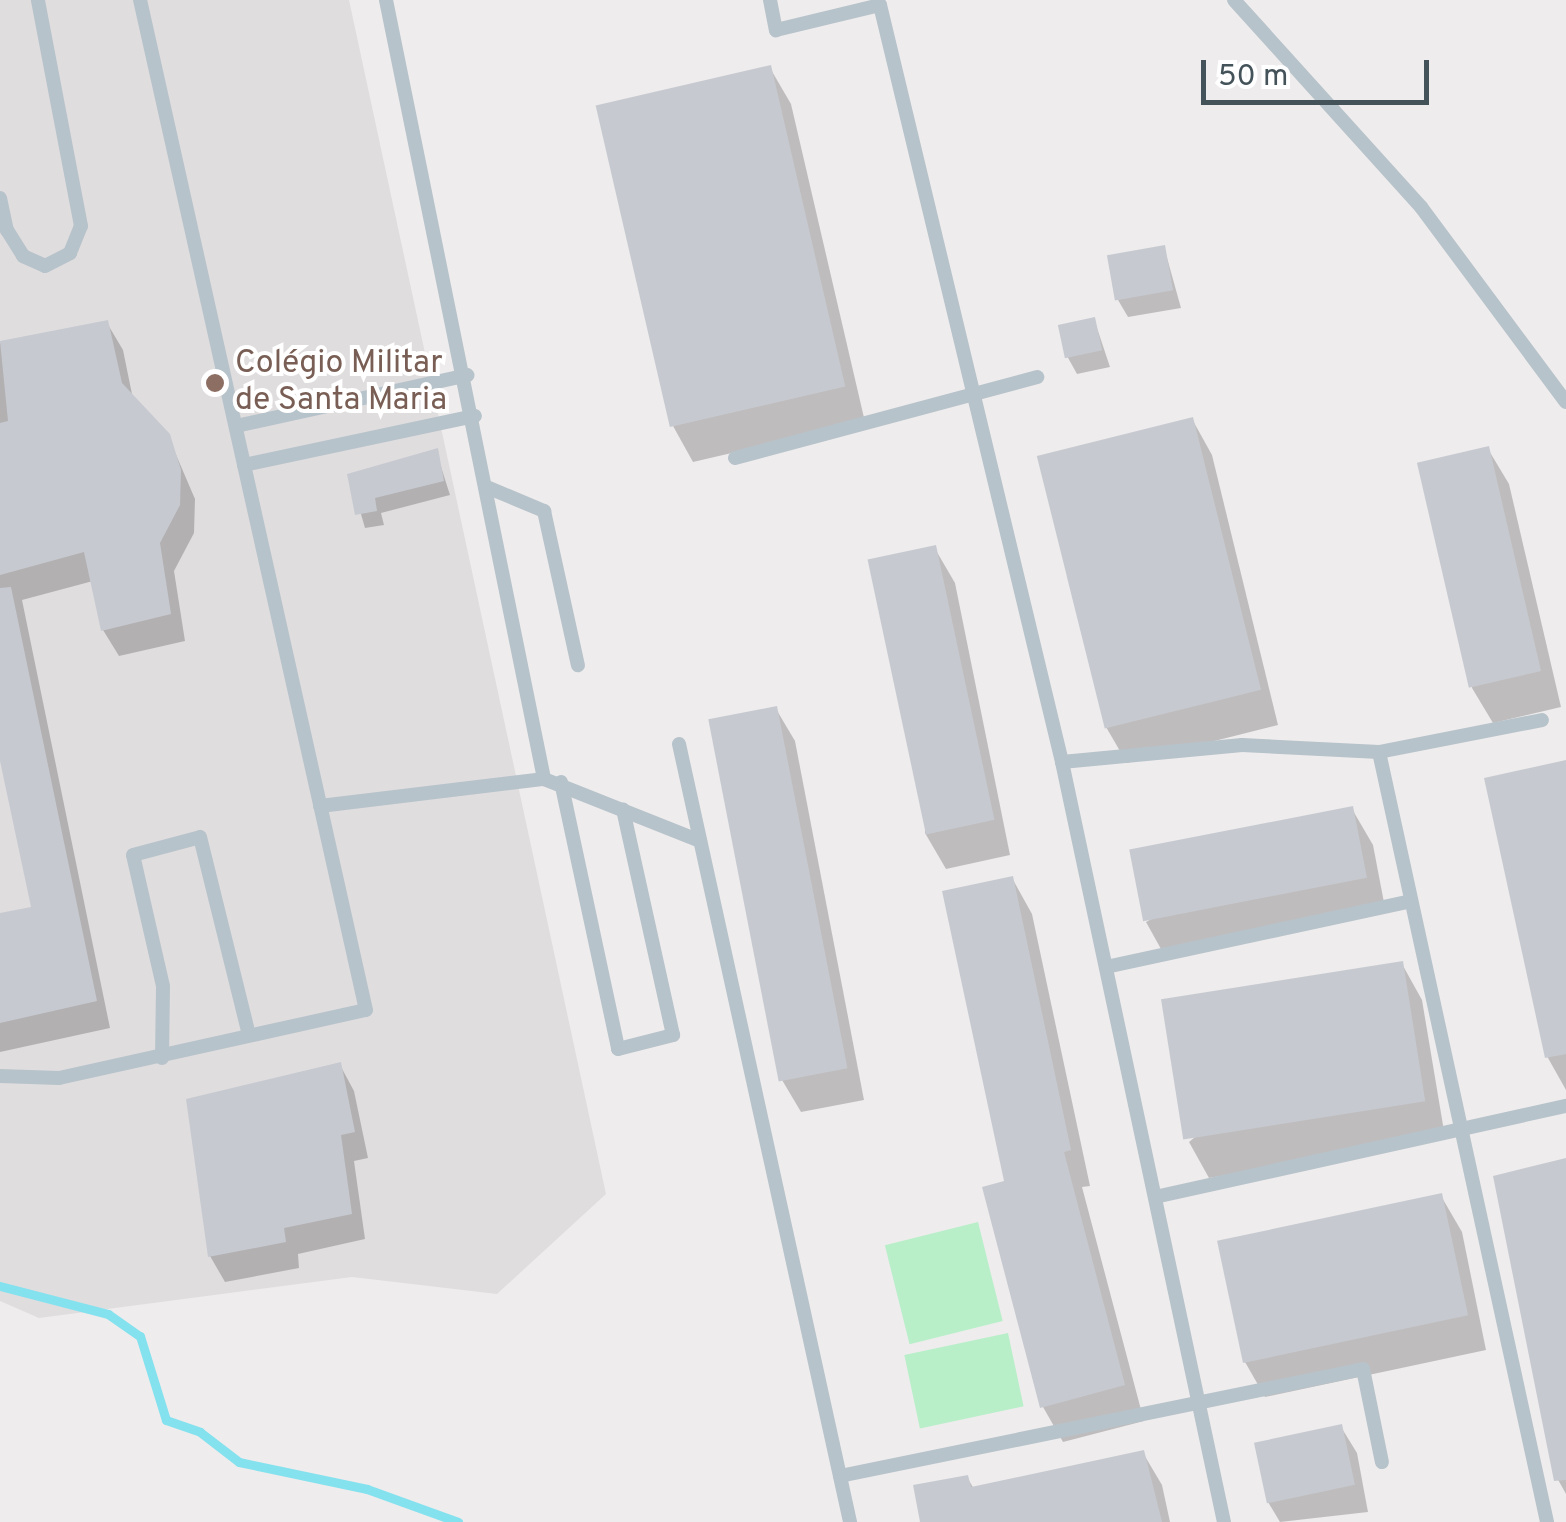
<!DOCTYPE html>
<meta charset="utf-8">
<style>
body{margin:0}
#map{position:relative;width:1566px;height:1522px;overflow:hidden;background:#efeced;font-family:Overpass,sans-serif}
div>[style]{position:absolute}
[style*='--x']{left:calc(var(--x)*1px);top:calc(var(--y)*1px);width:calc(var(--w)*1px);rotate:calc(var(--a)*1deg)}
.education>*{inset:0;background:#e0dddf}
.green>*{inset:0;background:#b8efc9;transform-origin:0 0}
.shadow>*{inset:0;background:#0003}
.stream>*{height:9px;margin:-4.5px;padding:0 4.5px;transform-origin:4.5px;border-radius:4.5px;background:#84e1ee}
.building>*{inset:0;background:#c6cad0;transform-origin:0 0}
.lane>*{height:14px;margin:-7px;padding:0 7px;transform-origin:7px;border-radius:7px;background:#b7c3ca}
.dots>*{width:28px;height:28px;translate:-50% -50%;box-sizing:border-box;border:5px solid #fff;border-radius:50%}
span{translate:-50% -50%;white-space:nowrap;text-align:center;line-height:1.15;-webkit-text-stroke:8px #fff;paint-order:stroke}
.education-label{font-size:32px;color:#785e54}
.left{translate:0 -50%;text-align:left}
.scale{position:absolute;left:1201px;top:60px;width:228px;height:45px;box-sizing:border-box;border:5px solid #44525a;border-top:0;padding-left:12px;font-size:30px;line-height:35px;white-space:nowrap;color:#44525a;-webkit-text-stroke:8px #fff;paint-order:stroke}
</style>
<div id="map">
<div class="education">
<i style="clip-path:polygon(0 0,349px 0,606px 1194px,497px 1294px,352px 1277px,39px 1318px,0 1301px)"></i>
</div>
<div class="green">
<i style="left:978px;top:1222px;width:102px;height:96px;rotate:76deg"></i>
<i style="left:1008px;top:1333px;width:75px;height:106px;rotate:78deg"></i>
</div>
<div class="shadow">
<i style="clip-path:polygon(770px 68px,791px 104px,865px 422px,693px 462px,673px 426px)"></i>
<i style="clip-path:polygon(1164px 247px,1181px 308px,1128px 317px,1118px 300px)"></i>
<i style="clip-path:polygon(1094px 319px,1110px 367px,1077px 374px,1067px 356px)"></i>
<i style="clip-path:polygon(107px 323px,123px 350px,133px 399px,168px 436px,195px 499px,194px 533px,174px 571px,185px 641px,119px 656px,103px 630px,93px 581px,22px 600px,110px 1028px,0 1052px,0 916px,34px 908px,0 749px,0 343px)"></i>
<i style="clip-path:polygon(1192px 419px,1212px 455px,1278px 725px,1127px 763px,1106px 727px)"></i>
<i style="clip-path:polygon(1488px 449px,1509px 484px,1561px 707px,1493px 723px,1472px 688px)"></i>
<i style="clip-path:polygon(436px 451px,450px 495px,381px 513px,384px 525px,365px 528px,350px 476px)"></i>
<i style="clip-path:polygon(934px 547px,955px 583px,1010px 855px,946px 869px,925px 833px)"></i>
<i style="clip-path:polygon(776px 709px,795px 741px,864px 1100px,801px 1112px,782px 1080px)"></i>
<i style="clip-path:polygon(1566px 767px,1566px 1090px,1548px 1058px,1487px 780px)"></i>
<i style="clip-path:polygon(1352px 809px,1373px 845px,1386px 913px,1166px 958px,1146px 922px)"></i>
<i style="clip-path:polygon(1012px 878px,1032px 914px,1090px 1186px,1082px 1187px,1144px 1421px,1063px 1442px,1043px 1407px,1007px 1183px)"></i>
<i style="clip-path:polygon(1402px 964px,1422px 1000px,1445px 1137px,1209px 1178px,1189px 1142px)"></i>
<i style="clip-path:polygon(340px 1065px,354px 1091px,368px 1158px,354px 1161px,365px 1239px,298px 1254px,299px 1268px,225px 1282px,210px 1256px)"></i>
<i style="clip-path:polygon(1566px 1161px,1566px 1494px,1556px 1476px)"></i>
<i style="clip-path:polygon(1441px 1196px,1462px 1232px,1486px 1350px,1265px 1397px,1245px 1362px,1220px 1243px)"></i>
<i style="clip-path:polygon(1341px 1427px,1357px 1453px,1368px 1512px,1280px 1522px,1268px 1502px)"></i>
<i style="clip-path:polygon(1143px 1453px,1162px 1485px,1170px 1522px,922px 1522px,967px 1477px,974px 1489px)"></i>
</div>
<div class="stream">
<i style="--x:0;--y:1286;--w:112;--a:14.5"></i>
<i style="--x:108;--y:1314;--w:39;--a:35"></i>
<i style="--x:140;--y:1336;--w:88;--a:72.8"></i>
<i style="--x:166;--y:1420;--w:36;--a:19"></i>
<i style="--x:200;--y:1432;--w:49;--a:37.6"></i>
<i style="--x:239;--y:1462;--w:131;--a:11.9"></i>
<i style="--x:367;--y:1489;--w:97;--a:19.9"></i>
</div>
<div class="building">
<i style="left:771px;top:65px;width:330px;height:180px;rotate:77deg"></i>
<i style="left:1165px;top:245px;width:46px;height:59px;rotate:80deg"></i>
<i style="left:1095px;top:317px;width:34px;height:38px;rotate:78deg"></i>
<i style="clip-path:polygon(108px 320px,122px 383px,170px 434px,181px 470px,180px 505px,160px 543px,171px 614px,101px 631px,84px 552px,0 575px,0 423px,8px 421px,0 341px)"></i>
<i style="left:1193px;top:417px;width:281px;height:161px;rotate:76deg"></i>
<i style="left:1489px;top:446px;width:231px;height:74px;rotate:77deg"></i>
<i style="clip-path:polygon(438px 448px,444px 481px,375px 498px,377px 511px,355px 515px,347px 474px)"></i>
<i style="left:936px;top:545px;width:281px;height:70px;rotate:78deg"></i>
<i style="clip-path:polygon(11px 587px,97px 1001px,0 1023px,0 913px,31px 907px,0 761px,0 588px)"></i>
<i style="left:777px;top:706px;width:369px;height:70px;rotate:79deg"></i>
<i style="clip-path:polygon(1566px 760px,1566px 1054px,1545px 1058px,1484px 778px)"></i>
<i style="left:1353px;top:806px;width:73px;height:228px;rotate:79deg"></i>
<i style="clip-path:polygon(1013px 876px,1071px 1150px,1064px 1152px,1125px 1385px,1040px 1408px,982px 1187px,1004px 1181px,942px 891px)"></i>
<i style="left:1403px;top:961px;width:142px;height:245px;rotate:81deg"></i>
<i style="clip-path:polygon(341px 1062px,355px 1132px,341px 1135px,352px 1214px,284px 1228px,286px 1242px,208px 1257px,186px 1099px)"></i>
<i style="clip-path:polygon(1566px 1158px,1566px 1480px,1554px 1481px,1493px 1176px)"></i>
<i style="left:1442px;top:1193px;width:125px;height:230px;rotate:78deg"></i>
<i style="left:1342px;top:1424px;width:62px;height:90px;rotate:78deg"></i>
<i style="clip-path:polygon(1144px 1450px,1162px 1522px,920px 1522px,913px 1485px,968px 1475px,971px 1487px)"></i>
</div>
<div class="lane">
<i style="--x:386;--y:0;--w:795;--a:78.53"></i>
<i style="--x:770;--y:0;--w:31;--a:79"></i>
<i style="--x:776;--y:30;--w:107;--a:-13.5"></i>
<i style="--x:880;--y:5;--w:779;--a:76.48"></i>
<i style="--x:1062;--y:762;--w:777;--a:77.97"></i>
<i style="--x:1234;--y:0;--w:279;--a:47.9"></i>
<i style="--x:1421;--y:207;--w:243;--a:53.4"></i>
<i style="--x:0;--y:198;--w:33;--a:78"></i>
<i style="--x:7;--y:230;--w:31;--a:58"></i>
<i style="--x:23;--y:256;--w:24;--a:24"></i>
<i style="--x:45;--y:266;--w:28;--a:-27"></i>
<i style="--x:70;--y:253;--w:29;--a:-68"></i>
<i style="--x:81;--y:226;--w:230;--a:-100.8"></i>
<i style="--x:236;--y:426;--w:237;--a:-12.4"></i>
<i style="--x:735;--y:458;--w:313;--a:-15"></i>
<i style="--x:244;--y:465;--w:236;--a:-12"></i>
<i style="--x:489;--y:488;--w:60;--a:22.7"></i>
<i style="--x:544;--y:511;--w:158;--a:77.6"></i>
<i style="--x:679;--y:744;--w:797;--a:77.6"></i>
<i style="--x:1379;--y:752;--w:788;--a:77.69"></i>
<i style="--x:1062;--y:762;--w:181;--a:-5.4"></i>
<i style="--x:1242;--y:745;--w:137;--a:2.9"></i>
<i style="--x:1379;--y:752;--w:166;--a:-11.1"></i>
<i style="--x:561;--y:782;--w:273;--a:77.9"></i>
<i style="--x:618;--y:1049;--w:57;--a:-14.3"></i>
<i style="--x:673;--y:1035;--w:231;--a:-102.5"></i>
<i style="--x:320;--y:806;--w:226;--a:-6.9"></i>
<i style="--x:544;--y:779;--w:168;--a:21.7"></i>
<i style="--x:1106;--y:967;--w:312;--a:-12.2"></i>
<i style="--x:162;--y:1058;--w:72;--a:-89.2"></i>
<i style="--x:163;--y:986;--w:134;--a:-102.9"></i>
<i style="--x:133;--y:855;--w:69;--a:-15"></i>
<i style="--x:200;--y:837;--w:204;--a:76.1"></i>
<i style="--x:0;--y:1076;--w:59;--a:1.9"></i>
<i style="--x:59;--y:1078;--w:314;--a:-12.5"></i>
<i style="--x:366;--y:1010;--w:1035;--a:-102.61"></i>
<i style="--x:1155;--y:1197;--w:421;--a:-12.5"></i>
<i style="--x:840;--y:1476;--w:534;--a:-11.56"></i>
<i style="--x:1363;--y:1369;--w:95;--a:78.5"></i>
</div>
<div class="dots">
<i style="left:215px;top:383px;background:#8d6e63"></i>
</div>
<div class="education-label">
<span class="left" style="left:235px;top:383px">Colégio Militar<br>de Santa Maria</span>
</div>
<div class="scale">50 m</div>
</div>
